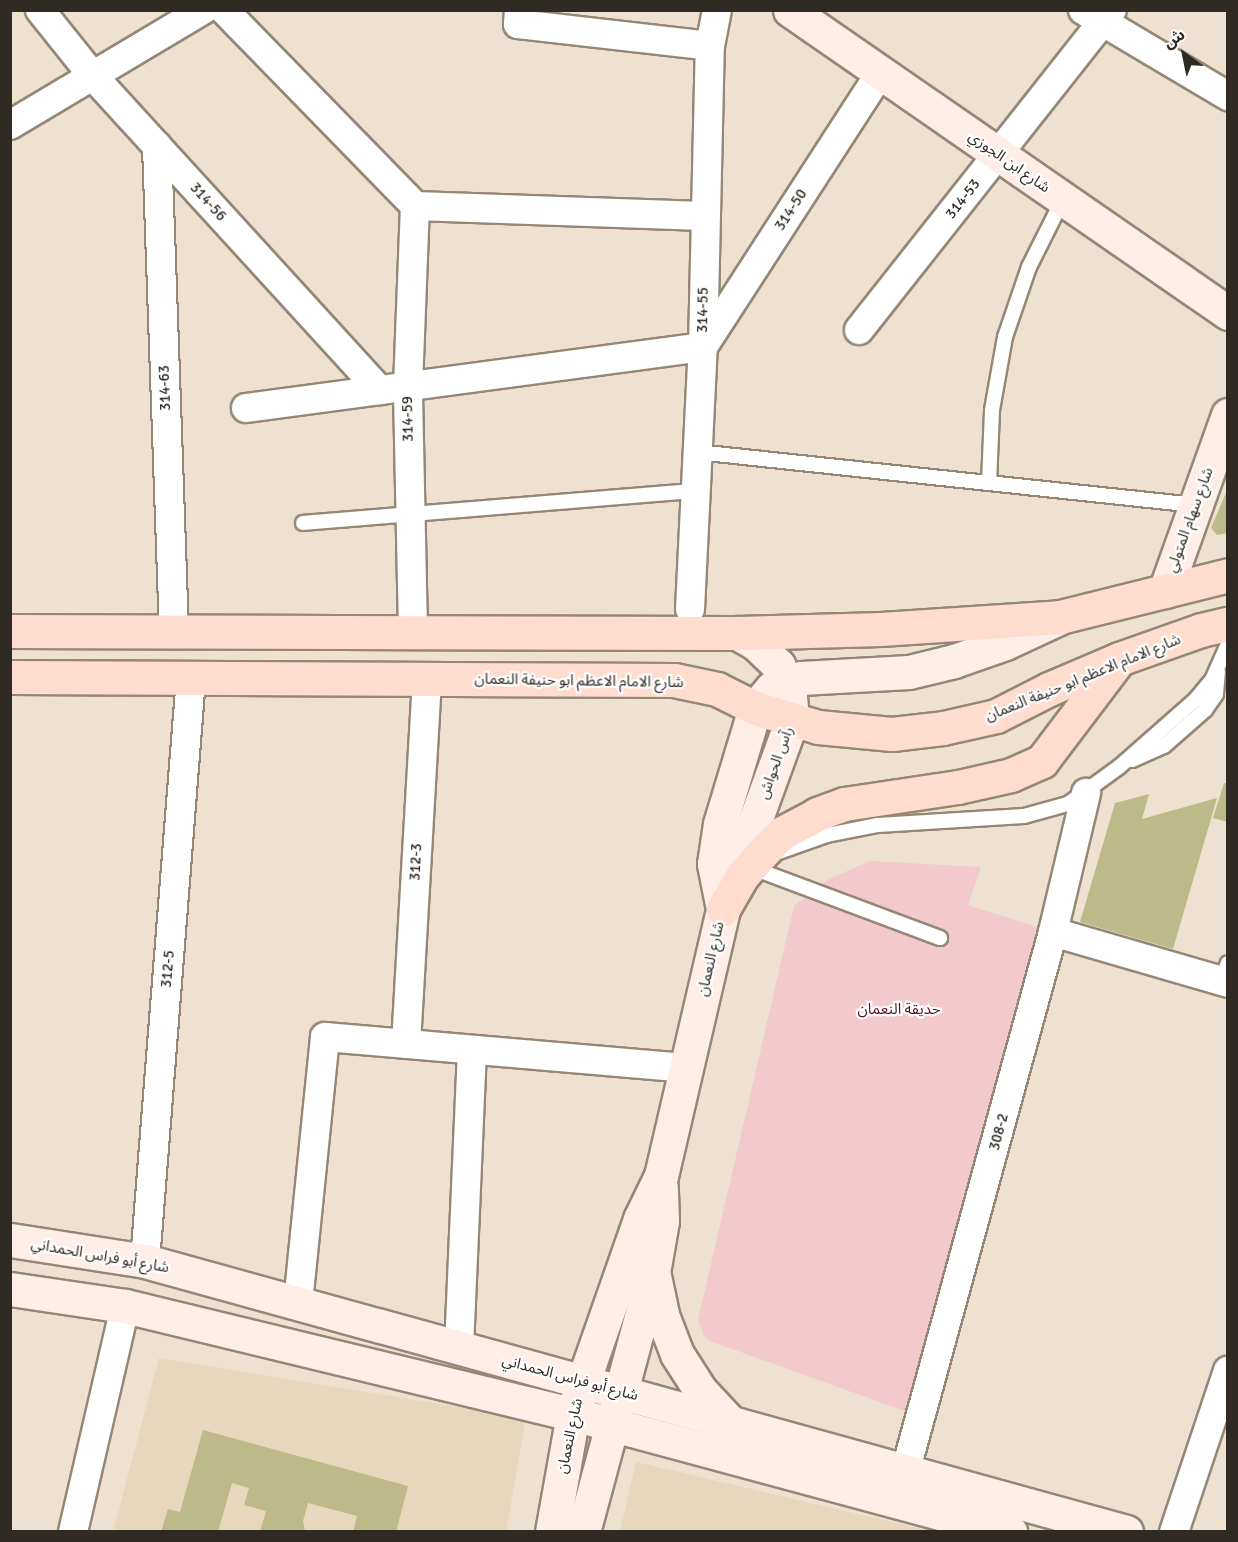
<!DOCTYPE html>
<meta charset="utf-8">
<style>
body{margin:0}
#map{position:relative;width:1238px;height:1542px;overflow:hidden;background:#efe1cf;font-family:Signika,"Noto Sans Arabic",sans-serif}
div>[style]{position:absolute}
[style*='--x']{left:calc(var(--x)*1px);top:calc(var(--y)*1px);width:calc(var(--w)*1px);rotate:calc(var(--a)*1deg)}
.built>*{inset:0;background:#e8d6bd}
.green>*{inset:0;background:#f2c9cd}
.building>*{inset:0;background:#bbba88}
.roads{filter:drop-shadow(2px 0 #948776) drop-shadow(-2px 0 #948776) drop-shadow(0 2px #948776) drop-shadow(0 -2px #948776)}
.lane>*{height:14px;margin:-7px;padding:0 7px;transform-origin:7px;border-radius:7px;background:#fff}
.street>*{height:28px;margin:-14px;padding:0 14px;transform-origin:14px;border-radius:14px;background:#fff}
.secondary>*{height:33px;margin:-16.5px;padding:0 16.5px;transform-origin:16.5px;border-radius:16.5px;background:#ffeee7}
.primary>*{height:33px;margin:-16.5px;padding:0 16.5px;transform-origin:16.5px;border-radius:16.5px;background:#ffddce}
span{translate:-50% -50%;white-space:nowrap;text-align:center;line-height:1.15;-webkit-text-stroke:4.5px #fff;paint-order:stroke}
.street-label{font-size:15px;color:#2f2a23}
.park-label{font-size:15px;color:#551221}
.frame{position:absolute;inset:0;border:12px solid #2f2a23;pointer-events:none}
.north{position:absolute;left:1154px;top:24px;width:60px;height:60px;-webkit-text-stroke:4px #fff;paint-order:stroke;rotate:327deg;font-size:16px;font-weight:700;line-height:24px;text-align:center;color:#2f2a23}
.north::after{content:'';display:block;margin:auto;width:21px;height:27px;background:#2f2a23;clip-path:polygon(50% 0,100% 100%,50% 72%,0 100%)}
</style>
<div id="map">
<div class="built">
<i style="clip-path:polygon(159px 1358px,526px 1418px,506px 1531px,113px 1532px)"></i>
<i style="clip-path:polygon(636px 1462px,930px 1531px,620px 1531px)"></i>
</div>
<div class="green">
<i style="clip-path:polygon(870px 861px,981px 867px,968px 905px,1053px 932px,913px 1414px,710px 1341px,704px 1336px,698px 1320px,794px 906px,829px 879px)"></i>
</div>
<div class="building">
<i style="clip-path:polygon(1228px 488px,1228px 533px,1217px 535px,1211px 528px)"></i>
<i style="clip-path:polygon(1224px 783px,1228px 784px,1228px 822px,1213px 818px)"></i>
<i style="clip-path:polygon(1149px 794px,1142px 819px,1217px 798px,1173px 949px,1080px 922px,1115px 803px)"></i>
<i style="clip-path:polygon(203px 1430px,408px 1486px,396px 1532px,353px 1532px,357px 1516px,308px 1503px,303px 1521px,305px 1532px,260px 1532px,266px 1511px,244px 1505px,249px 1488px,232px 1483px,218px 1532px,161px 1532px,168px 1509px,180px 1512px)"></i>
</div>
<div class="roads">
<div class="lane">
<i style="--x:697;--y:452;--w:501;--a:6.07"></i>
<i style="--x:989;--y:483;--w:73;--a:-87.6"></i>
<i style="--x:992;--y:410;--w:74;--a:-79.9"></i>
<i style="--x:1005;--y:337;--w:74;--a:-71.1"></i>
<i style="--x:1029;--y:267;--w:76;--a:-63.4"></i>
<i style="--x:303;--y:523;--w:393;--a:-4.7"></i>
<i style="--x:1132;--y:760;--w:35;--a:-24"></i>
<i style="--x:1164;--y:746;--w:55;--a:-41.3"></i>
<i style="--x:1205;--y:710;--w:19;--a:-55"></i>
<i style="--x:1216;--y:694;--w:22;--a:-85"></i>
<i style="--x:779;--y:852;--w:51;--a:-19.5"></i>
<i style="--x:827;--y:835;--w:52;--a:-11.1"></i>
<i style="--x:878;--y:825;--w:146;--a:-3.5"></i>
<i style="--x:1024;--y:816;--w:46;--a:-15.3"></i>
<i style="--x:1068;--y:804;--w:63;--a:-36"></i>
<i style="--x:1119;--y:767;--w:103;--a:-41.4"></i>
<i style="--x:1196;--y:699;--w:25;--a:-50"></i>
<i style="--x:1212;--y:680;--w:39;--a:-66"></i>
<i style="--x:750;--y:867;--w:203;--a:20.5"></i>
<i style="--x:1221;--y:981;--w:19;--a:-69"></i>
</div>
<div class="street">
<i style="--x:40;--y:10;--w:83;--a:51.3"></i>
<i style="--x:92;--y:75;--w:427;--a:47.6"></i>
<i style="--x:224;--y:10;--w:274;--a:45.7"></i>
<i style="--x:415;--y:206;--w:289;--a:2"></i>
<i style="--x:519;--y:10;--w:14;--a:94"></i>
<i style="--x:518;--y:24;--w:193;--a:6.5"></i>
<i style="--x:1083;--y:10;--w:169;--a:30.7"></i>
<i style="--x:10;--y:125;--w:225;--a:-30.8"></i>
<i style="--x:157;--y:146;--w:485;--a:88"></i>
<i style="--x:859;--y:330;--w:408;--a:-51.7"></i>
<i style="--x:246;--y:408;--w:461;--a:-7.6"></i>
<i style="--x:703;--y:347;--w:326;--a:-57.1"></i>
<i style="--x:690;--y:609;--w:262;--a:-87.2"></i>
<i style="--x:703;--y:347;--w:301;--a:-88.7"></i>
<i style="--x:710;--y:46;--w:37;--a:-79"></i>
<i style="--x:413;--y:632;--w:245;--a:-91.2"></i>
<i style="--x:408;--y:387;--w:181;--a:-87.8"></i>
<i style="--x:1053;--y:932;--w:182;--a:16.2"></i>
<i style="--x:406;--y:1044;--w:366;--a:-86.7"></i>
<i style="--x:145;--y:1261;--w:585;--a:-85.49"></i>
<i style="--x:298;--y:1303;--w:267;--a:-84.2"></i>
<i style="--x:325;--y:1037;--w:362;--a:4.9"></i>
<i style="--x:459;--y:1348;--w:298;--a:-87.5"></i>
<i style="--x:906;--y:1469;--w:557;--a:-74.69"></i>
<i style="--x:1053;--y:932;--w:143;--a:-76.6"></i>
<i style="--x:73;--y:1532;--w:232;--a:-77"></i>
<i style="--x:1174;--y:1532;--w:170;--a:-71.5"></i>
</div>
<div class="secondary">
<i style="--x:790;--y:10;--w:533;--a:34.67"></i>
<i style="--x:1165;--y:591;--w:187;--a:-70.3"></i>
<i style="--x:722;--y:904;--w:41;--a:-101.3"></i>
<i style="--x:714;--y:864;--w:40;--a:-81.5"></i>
<i style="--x:720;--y:824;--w:121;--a:-73.2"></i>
<i style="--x:755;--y:708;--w:26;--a:-50"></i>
<i style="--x:772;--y:688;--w:31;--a:-19"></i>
<i style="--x:801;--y:678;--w:108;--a:-3.2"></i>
<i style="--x:909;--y:672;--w:46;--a:-13.7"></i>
<i style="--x:954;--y:661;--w:54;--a:-19.4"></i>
<i style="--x:1005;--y:643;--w:60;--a:-24.8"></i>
<i style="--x:10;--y:1240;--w:137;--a:8.8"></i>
<i style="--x:145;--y:1261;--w:1018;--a:15.44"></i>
<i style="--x:654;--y:1276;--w:40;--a:78"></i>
<i style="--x:662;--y:1315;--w:42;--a:69"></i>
<i style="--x:677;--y:1354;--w:43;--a:57.4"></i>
<i style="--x:700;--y:1390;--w:42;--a:46.9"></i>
<i style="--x:10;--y:1289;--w:116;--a:8.4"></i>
<i style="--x:125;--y:1306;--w:461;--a:13.6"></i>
<i style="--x:573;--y:1414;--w:453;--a:15.1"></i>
<i style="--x:552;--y:1532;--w:120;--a:-79.9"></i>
<i style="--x:573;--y:1414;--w:34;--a:-73"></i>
<i style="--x:583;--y:1382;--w:173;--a:-70.7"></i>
<i style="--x:640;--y:1219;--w:48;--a:-64"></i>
<i style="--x:661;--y:1176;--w:274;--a:-76.9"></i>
<i style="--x:723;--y:909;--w:202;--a:-70"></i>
<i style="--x:792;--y:719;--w:25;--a:-95"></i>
<i style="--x:790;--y:694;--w:31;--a:-112"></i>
<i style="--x:778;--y:665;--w:32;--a:-136"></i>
<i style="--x:755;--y:643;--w:21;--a:-151"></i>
<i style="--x:583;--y:1532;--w:268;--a:-74.9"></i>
<i style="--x:653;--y:1273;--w:53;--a:-80.2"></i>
<i style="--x:662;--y:1221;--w:34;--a:-92"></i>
</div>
<div class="primary">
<i style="--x:10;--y:631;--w:727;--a:0.16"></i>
<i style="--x:737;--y:633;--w:144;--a:-1.6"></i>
<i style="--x:881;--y:629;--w:179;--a:-3.8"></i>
<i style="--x:1060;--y:617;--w:173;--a:-14"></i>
<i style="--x:10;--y:677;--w:664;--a:0.26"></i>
<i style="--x:674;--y:680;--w:44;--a:11.8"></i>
<i style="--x:717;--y:689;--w:42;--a:26.6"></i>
<i style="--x:755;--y:708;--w:66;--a:16.8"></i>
<i style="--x:818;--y:727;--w:74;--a:5.4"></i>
<i style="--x:892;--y:734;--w:51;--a:-6.7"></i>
<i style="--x:943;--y:728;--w:54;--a:-12.8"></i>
<i style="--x:996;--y:716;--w:59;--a:-27"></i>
<i style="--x:1049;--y:689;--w:76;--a:-23.2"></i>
<i style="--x:1119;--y:659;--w:87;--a:-19.5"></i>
<i style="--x:1201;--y:630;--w:28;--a:-13"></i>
<i style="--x:723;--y:909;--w:39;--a:-60"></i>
<i style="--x:743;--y:875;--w:29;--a:-49"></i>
<i style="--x:762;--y:853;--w:28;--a:-45"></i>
<i style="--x:782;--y:833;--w:40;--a:-28"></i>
<i style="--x:817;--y:814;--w:29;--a:-20"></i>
<i style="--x:844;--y:804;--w:115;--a:-8.5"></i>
<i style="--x:958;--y:787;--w:54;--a:-12.8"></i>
<i style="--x:1011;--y:775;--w:34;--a:-24"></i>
<i style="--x:1042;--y:761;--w:124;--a:-52.9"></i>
</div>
</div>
<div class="street-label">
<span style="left:1009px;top:162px;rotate:35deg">شارع ابن الجوزي</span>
<span style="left:963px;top:199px;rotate:-52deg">314-53</span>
<span style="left:208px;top:202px;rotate:48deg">314-56</span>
<span style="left:791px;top:210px;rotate:-57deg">314-50</span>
<span style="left:703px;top:310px;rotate:-89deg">314-55</span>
<span style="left:165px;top:388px;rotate:-92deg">314-63</span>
<span style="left:408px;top:419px;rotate:-91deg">314-59</span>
<span style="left:1190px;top:520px;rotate:-70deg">شارع سهام المتولي</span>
<span style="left:1083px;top:678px;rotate:-22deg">شارع الامام الاعظم ابو حنيفة النعمان</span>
<span style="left:579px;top:681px;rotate:1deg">شارع الامام الاعظم ابو حنيفة النعمان</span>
<span style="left:776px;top:763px;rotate:-70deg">رآس الحواش</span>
<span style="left:416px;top:862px;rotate:-87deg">312-3</span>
<span style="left:711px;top:959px;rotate:-77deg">شارع النعمان</span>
<span style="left:168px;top:969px;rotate:-85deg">312-5</span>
<span style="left:999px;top:1132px;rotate:-75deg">308-2</span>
<span style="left:100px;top:1256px;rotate:10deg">شارع أبو فراس الحمداني</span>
<span style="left:570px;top:1378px;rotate:15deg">شارع أبو فراس الحمداني</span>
<span style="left:570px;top:1436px;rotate:-78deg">شارع النعمان</span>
</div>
<div class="park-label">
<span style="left:899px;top:1010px">حديقة النعمان</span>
</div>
<div class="frame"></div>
<div class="north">ش</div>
</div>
